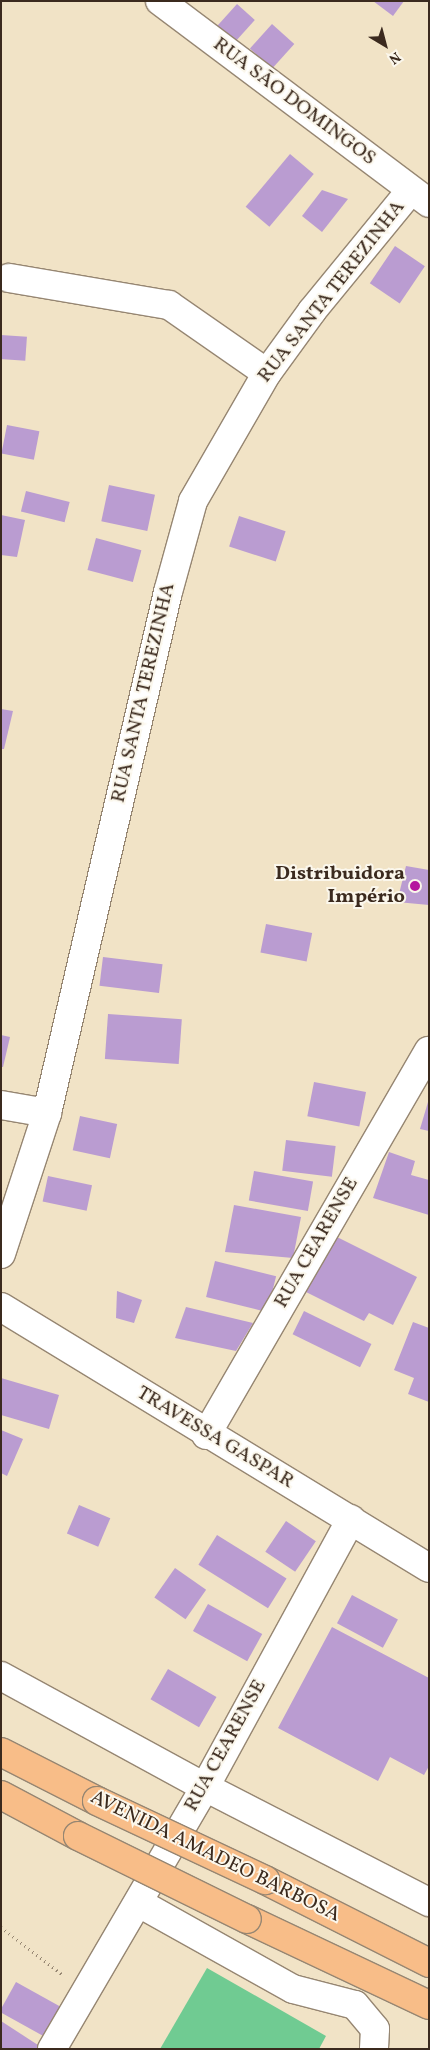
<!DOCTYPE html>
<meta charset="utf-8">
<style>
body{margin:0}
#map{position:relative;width:430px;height:2050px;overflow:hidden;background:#f1e3c6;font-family:Vollkorn,serif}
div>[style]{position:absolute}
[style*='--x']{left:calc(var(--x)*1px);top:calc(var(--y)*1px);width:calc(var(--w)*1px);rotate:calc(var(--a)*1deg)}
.green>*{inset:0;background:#70cb92}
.building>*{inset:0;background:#ba9cd1;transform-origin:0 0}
.path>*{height:3px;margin-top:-1.5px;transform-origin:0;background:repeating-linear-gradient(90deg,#968672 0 1px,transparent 0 5px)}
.roads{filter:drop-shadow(1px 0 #968672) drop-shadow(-1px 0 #968672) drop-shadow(0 1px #968672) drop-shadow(0 -1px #968672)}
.minor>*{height:28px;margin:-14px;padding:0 14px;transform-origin:14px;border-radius:14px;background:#fff}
.major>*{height:28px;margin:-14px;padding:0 14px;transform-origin:14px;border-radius:14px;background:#f8bd88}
.bridges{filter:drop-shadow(1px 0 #968672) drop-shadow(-1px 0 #968672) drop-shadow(0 1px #968672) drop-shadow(0 -1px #968672)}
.major-bridge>*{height:28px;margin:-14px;padding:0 14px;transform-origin:14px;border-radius:14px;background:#f8bd88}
.dots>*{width:14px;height:14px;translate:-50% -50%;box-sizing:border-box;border:2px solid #fbf7ec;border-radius:50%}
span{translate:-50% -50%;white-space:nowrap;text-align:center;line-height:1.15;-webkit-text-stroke:4px #fbf7ec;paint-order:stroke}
.street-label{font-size:20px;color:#3b2a1e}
.poi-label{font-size:20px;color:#3b2a1e;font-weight:700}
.right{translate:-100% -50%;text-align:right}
.frame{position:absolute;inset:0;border:2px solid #3b2a1e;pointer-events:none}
.north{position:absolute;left:360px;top:20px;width:50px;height:50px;-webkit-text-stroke:4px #fbf7ec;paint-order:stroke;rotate:143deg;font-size:14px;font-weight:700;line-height:20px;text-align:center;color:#3b2a1e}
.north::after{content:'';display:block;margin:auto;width:18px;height:22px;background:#3b2a1e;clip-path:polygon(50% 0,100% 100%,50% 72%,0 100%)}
</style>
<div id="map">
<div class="green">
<i style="clip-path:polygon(207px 1968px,326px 2036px,319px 2049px,160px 2049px)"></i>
</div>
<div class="building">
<i style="clip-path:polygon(373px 1px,404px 1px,393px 16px)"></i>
<i style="left:237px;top:4px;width:24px;height:33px;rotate:42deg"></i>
<i style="left:272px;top:24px;width:30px;height:33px;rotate:42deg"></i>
<i style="left:290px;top:154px;width:31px;height:69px;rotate:40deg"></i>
<i style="clip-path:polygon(322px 190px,348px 199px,322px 232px,302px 216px)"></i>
<i style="left:395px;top:246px;width:36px;height:45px;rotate:34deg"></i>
<i style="left:1px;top:335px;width:26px;height:24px;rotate:4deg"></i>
<i style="left:7px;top:425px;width:33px;height:29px;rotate:11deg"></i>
<i style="left:109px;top:485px;width:47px;height:37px;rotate:12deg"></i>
<i style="left:26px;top:491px;width:45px;height:21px;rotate:14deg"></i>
<i style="clip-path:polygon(1px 515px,25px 520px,17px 557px,1px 555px)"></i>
<i style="left:239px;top:516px;width:49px;height:32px;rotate:18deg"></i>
<i style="left:96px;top:538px;width:47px;height:33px;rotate:15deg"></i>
<i style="clip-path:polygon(1px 709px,13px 711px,4px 749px,1px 749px)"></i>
<i style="clip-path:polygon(406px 866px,429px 870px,429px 905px,397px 902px)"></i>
<i style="left:266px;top:924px;width:47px;height:29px;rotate:11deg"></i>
<i style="left:103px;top:957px;width:60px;height:29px;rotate:7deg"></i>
<i style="left:108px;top:1014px;width:74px;height:45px;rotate:4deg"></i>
<i style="clip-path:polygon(1px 1035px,10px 1037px,3px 1067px,1px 1067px)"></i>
<i style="left:314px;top:1082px;width:53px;height:35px;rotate:11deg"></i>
<i style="clip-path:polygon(428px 1102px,429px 1102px,429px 1131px,420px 1129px)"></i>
<i style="left:80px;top:1116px;width:38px;height:35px;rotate:12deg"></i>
<i style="left:286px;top:1140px;width:50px;height:31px;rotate:7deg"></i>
<i style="clip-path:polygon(389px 1152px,415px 1161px,411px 1175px,429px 1180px,429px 1215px,373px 1198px)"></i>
<i style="left:254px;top:1171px;width:60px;height:30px;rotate:10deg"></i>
<i style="left:48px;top:1176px;width:45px;height:26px;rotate:12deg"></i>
<i style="clip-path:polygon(234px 1205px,301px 1217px,293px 1258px,225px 1252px)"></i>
<i style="clip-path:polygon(331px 1234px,417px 1277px,393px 1325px,369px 1313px,364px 1321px,302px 1290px)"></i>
<i style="left:215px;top:1261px;width:63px;height:37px;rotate:14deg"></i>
<i style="clip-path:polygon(117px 1291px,142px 1300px,134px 1323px,116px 1318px)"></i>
<i style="clip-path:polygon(186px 1307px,253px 1323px,236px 1351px,175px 1338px)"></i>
<i style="left:304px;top:1311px;width:75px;height:26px;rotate:26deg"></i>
<i style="clip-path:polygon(413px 1322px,429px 1328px,429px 1402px,408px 1394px,414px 1378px,394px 1370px)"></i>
<i style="clip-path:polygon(1px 1378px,59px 1395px,49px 1429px,1px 1415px)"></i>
<i style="clip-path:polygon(1px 1430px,23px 1439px,7px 1476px,1px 1473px)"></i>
<i style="left:79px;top:1505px;width:34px;height:31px;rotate:23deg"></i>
<i style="left:286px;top:1521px;width:36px;height:37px;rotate:34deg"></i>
<i style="left:217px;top:1535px;width:82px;height:35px;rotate:32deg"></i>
<i style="left:175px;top:1568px;width:38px;height:36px;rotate:35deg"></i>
<i style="left:352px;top:1595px;width:52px;height:32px;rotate:28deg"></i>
<i style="left:208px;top:1604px;width:62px;height:31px;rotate:29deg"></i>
<i style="clip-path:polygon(332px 1627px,429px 1678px,429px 1766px,424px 1775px,390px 1757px,378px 1781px,278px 1728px)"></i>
<i style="left:168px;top:1669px;width:56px;height:35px;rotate:30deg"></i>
<i style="left:16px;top:1982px;width:53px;height:34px;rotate:29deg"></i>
<i style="clip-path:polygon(1px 2021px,41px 2047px,40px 2049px,1px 2049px)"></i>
</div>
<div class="path">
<i style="--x:1;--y:1927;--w:78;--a:37.7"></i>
</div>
<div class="roads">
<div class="minor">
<i style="--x:160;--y:1;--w:336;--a:36.9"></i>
<i style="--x:9;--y:278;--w:162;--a:9.6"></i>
<i style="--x:169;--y:305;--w:119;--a:34.8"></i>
<i style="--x:1;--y:1105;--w:47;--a:9.9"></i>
<i style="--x:1;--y:1254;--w:148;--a:-71.9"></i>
<i style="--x:47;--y:1113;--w:535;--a:-76.93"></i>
<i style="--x:168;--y:592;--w:94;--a:-74.6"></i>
<i style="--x:193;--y:501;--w:148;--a:-60"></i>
<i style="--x:267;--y:373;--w:77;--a:-54"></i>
<i style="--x:312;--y:311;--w:156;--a:-50.7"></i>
<i style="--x:1;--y:1307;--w:501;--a:31.38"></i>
<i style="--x:206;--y:1435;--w:444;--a:-59.9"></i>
<i style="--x:1;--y:1676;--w:232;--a:28.6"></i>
<i style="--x:205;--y:1787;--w:252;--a:27.2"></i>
<i style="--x:139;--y:1903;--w:176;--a:29.2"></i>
<i style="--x:293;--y:1989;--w:64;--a:14.5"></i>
<i style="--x:355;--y:2005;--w:31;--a:50"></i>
<i style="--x:375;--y:2029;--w:20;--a:93"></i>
<i style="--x:52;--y:2049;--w:303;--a:-59.7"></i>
<i style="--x:205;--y:1787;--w:305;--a:-61.4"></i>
</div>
<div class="major">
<i style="--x:1;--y:1752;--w:108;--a:27"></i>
<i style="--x:1;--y:1795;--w:87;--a:28"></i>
<i style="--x:265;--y:1880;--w:184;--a:26.8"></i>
<i style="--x:247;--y:1919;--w:201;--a:25.3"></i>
</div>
</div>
<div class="bridges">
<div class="major-bridge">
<i style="--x:97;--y:1801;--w:186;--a:25.2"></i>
<i style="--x:78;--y:1836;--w:188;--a:26.2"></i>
</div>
</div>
<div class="dots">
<i style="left:415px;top:886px;background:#b5179e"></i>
</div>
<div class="street-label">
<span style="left:294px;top:102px;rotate:37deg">RUA SÃO DOMINGOS</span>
<span style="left:332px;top:292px;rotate:-52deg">RUA SANTA TEREZINHA</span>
<span style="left:144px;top:693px;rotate:-77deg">RUA SANTA TEREZINHA</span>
<span style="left:317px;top:1243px;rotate:-60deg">RUA CEARENSE</span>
<span style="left:215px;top:1438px;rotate:31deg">TRAVESSA GASPAR</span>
<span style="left:226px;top:1746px;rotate:-61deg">RUA CEARENSE</span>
<span style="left:215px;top:1857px;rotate:26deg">AVENIDA AMADEO BARBOSA</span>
</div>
<div class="poi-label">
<span class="right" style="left:405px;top:886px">Distribuidora<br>Império</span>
</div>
<div class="frame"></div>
<div class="north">N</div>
</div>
